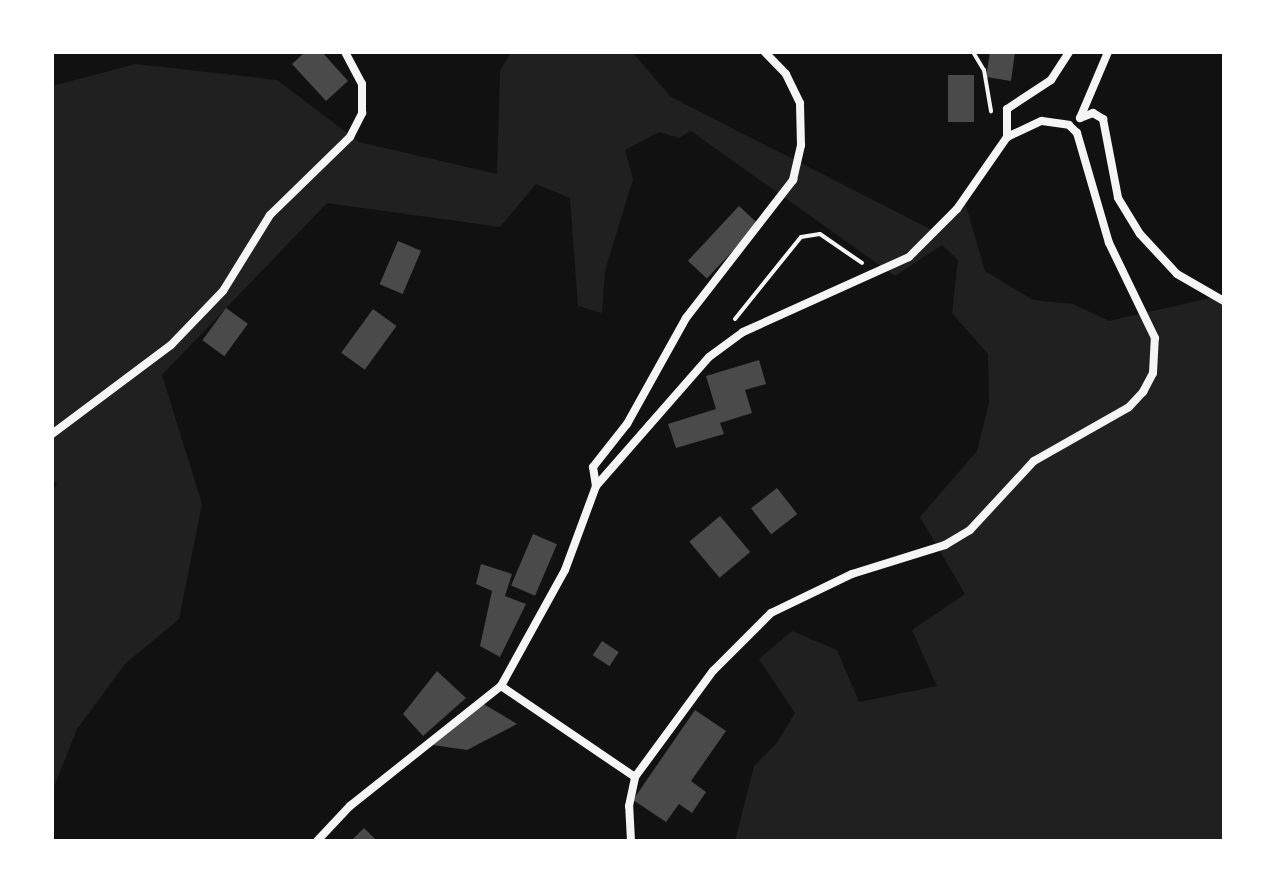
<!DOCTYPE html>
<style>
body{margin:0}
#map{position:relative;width:1276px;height:893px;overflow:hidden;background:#111;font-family:"Playfair Display",serif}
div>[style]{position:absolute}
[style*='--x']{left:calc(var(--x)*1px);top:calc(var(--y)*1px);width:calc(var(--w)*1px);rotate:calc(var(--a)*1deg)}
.green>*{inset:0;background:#202020}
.building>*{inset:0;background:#4a4a4a;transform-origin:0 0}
.path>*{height:4px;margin:-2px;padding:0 2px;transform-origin:2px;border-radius:2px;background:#f5f5f5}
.minor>*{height:8px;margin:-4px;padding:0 4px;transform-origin:4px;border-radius:4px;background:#f5f5f5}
span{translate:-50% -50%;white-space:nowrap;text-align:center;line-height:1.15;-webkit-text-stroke:8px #fff;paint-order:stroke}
.frame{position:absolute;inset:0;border:54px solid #fff;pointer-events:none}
</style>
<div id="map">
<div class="green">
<i style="clip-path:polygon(511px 52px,632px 52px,671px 97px,932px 230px,963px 195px,985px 271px,1033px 300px,1073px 304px,1109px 321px,1210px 298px,1224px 300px,1224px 841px,735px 841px,754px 766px,776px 744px,795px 713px,759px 659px,792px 631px,837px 650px,859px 702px,937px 686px,912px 630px,965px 594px,920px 517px,977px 451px,989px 403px,988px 354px,952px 313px,958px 260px,942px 245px,895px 276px,691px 131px,679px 138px,659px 132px,625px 150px,633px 179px,605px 271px,602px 313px,578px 306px,570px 198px,536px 184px,500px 227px,327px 203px,162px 375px,202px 504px,179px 619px,125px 664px,77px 729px,52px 792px,52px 491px,57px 484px,52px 479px,52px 86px,136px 64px,277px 80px,359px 142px,497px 174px,500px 71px)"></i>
</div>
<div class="building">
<i style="clip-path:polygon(305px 52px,322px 52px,348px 81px,326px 101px,292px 64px)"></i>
<i style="clip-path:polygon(990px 52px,1015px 52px,1011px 81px,986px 77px)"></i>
<i style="left:948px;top:75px;width:26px;height:47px"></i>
<i style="left:739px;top:206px;width:26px;height:75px;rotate:43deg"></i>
<i style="left:398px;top:241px;width:25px;height:47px;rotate:23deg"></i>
<i style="left:226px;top:308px;width:27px;height:40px;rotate:36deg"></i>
<i style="left:373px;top:309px;width:29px;height:54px;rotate:36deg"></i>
<i style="clip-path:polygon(759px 360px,766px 384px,745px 390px,752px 413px,720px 423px,724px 434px,676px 448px,668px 424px,716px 409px,706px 376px)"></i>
<i style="left:777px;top:488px;width:33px;height:33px;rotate:52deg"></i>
<i style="left:720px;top:516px;width:47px;height:40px;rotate:50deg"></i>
<i style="left:533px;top:534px;width:26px;height:56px;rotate:23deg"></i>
<i style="clip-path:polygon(481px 564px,512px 574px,505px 596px,526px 604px,500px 657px,480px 646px,492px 591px,476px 584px)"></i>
<i style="left:602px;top:641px;width:20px;height:17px;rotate:33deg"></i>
<i style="clip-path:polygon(437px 671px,466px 698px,423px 736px,403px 714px)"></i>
<i style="clip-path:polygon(482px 703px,517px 724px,467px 750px,433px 745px)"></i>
<i style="clip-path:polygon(695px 710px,726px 731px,691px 781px,706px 792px,692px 813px,679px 804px,666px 822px,633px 800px)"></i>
<i style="clip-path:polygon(364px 828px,377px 841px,351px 841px)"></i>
</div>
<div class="path">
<i style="--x:973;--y:52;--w:21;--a:59"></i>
<i style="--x:984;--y:70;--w:42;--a:80.3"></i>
<i style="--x:735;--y:319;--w:105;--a:-51.2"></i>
<i style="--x:801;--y:237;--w:19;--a:-9"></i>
<i style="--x:820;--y:234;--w:51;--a:34.6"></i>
</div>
<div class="minor">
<i style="--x:1080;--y:118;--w:14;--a:-21"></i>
<i style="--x:1093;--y:113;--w:12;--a:31"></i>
<i style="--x:1103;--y:119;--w:80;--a:79.2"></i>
<i style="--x:1118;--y:198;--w:42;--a:58.6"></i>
<i style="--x:1140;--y:234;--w:54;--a:47.2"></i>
<i style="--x:1177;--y:274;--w:54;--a:29.9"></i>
<i style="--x:1080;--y:118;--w:72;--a:-67"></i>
<i style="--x:1007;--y:137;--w:28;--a:-90"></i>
<i style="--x:1007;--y:109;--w:53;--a:-33.4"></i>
<i style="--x:1051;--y:80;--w:33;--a:-57"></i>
<i style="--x:52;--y:434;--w:149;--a:-36.8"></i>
<i style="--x:171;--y:345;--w:75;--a:-46.1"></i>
<i style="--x:223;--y:291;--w:89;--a:-58.3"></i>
<i style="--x:270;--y:215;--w:112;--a:-44.3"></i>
<i style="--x:350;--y:137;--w:27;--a:-63"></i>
<i style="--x:362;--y:113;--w:29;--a:-90"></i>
<i style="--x:362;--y:84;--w:36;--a:-118"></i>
<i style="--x:596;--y:486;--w:19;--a:-99"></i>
<i style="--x:593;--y:467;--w:55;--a:-51.7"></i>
<i style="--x:627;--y:424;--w:121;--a:-60.9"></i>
<i style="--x:686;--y:318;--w:175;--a:-52.2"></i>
<i style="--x:793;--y:180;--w:36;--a:-77"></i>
<i style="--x:801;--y:145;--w:42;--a:-91.4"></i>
<i style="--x:800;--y:103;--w:32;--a:-116"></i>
<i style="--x:786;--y:74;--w:30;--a:-134"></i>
<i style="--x:501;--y:686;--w:162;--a:34.2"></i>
<i style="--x:317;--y:841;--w:48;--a:-46.7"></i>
<i style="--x:350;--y:806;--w:193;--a:-38.5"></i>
<i style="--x:501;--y:686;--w:132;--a:-61.1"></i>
<i style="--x:565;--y:570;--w:90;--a:-69.7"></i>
<i style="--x:596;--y:486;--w:171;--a:-48.8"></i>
<i style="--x:709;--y:357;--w:42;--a:-36.3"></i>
<i style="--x:743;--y:332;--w:182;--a:-24.3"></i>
<i style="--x:909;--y:257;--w:68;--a:-45"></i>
<i style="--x:957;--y:209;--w:88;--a:-55.2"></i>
<i style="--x:1007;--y:137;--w:38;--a:-25"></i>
<i style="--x:1042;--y:121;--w:27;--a:8"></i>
<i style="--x:631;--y:841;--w:35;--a:-93"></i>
<i style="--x:629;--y:806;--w:30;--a:-78"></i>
<i style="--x:635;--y:777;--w:132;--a:-53.7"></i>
<i style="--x:713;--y:671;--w:82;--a:-45"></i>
<i style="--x:771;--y:613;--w:90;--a:-25.7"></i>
<i style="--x:852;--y:574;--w:97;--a:-17.3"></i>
<i style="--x:945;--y:545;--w:29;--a:-31"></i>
<i style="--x:970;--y:530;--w:94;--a:-47.2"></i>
<i style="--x:1034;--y:461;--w:109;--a:-29.6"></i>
<i style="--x:1129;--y:407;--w:21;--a:-47"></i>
<i style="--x:1143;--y:392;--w:21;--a:-62"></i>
<i style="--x:1153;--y:373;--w:35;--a:-87"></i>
<i style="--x:1155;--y:338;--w:106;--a:-115.8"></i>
<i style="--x:1109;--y:243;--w:115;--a:-106.2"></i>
<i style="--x:1077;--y:133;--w:11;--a:-135"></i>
</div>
<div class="frame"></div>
</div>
